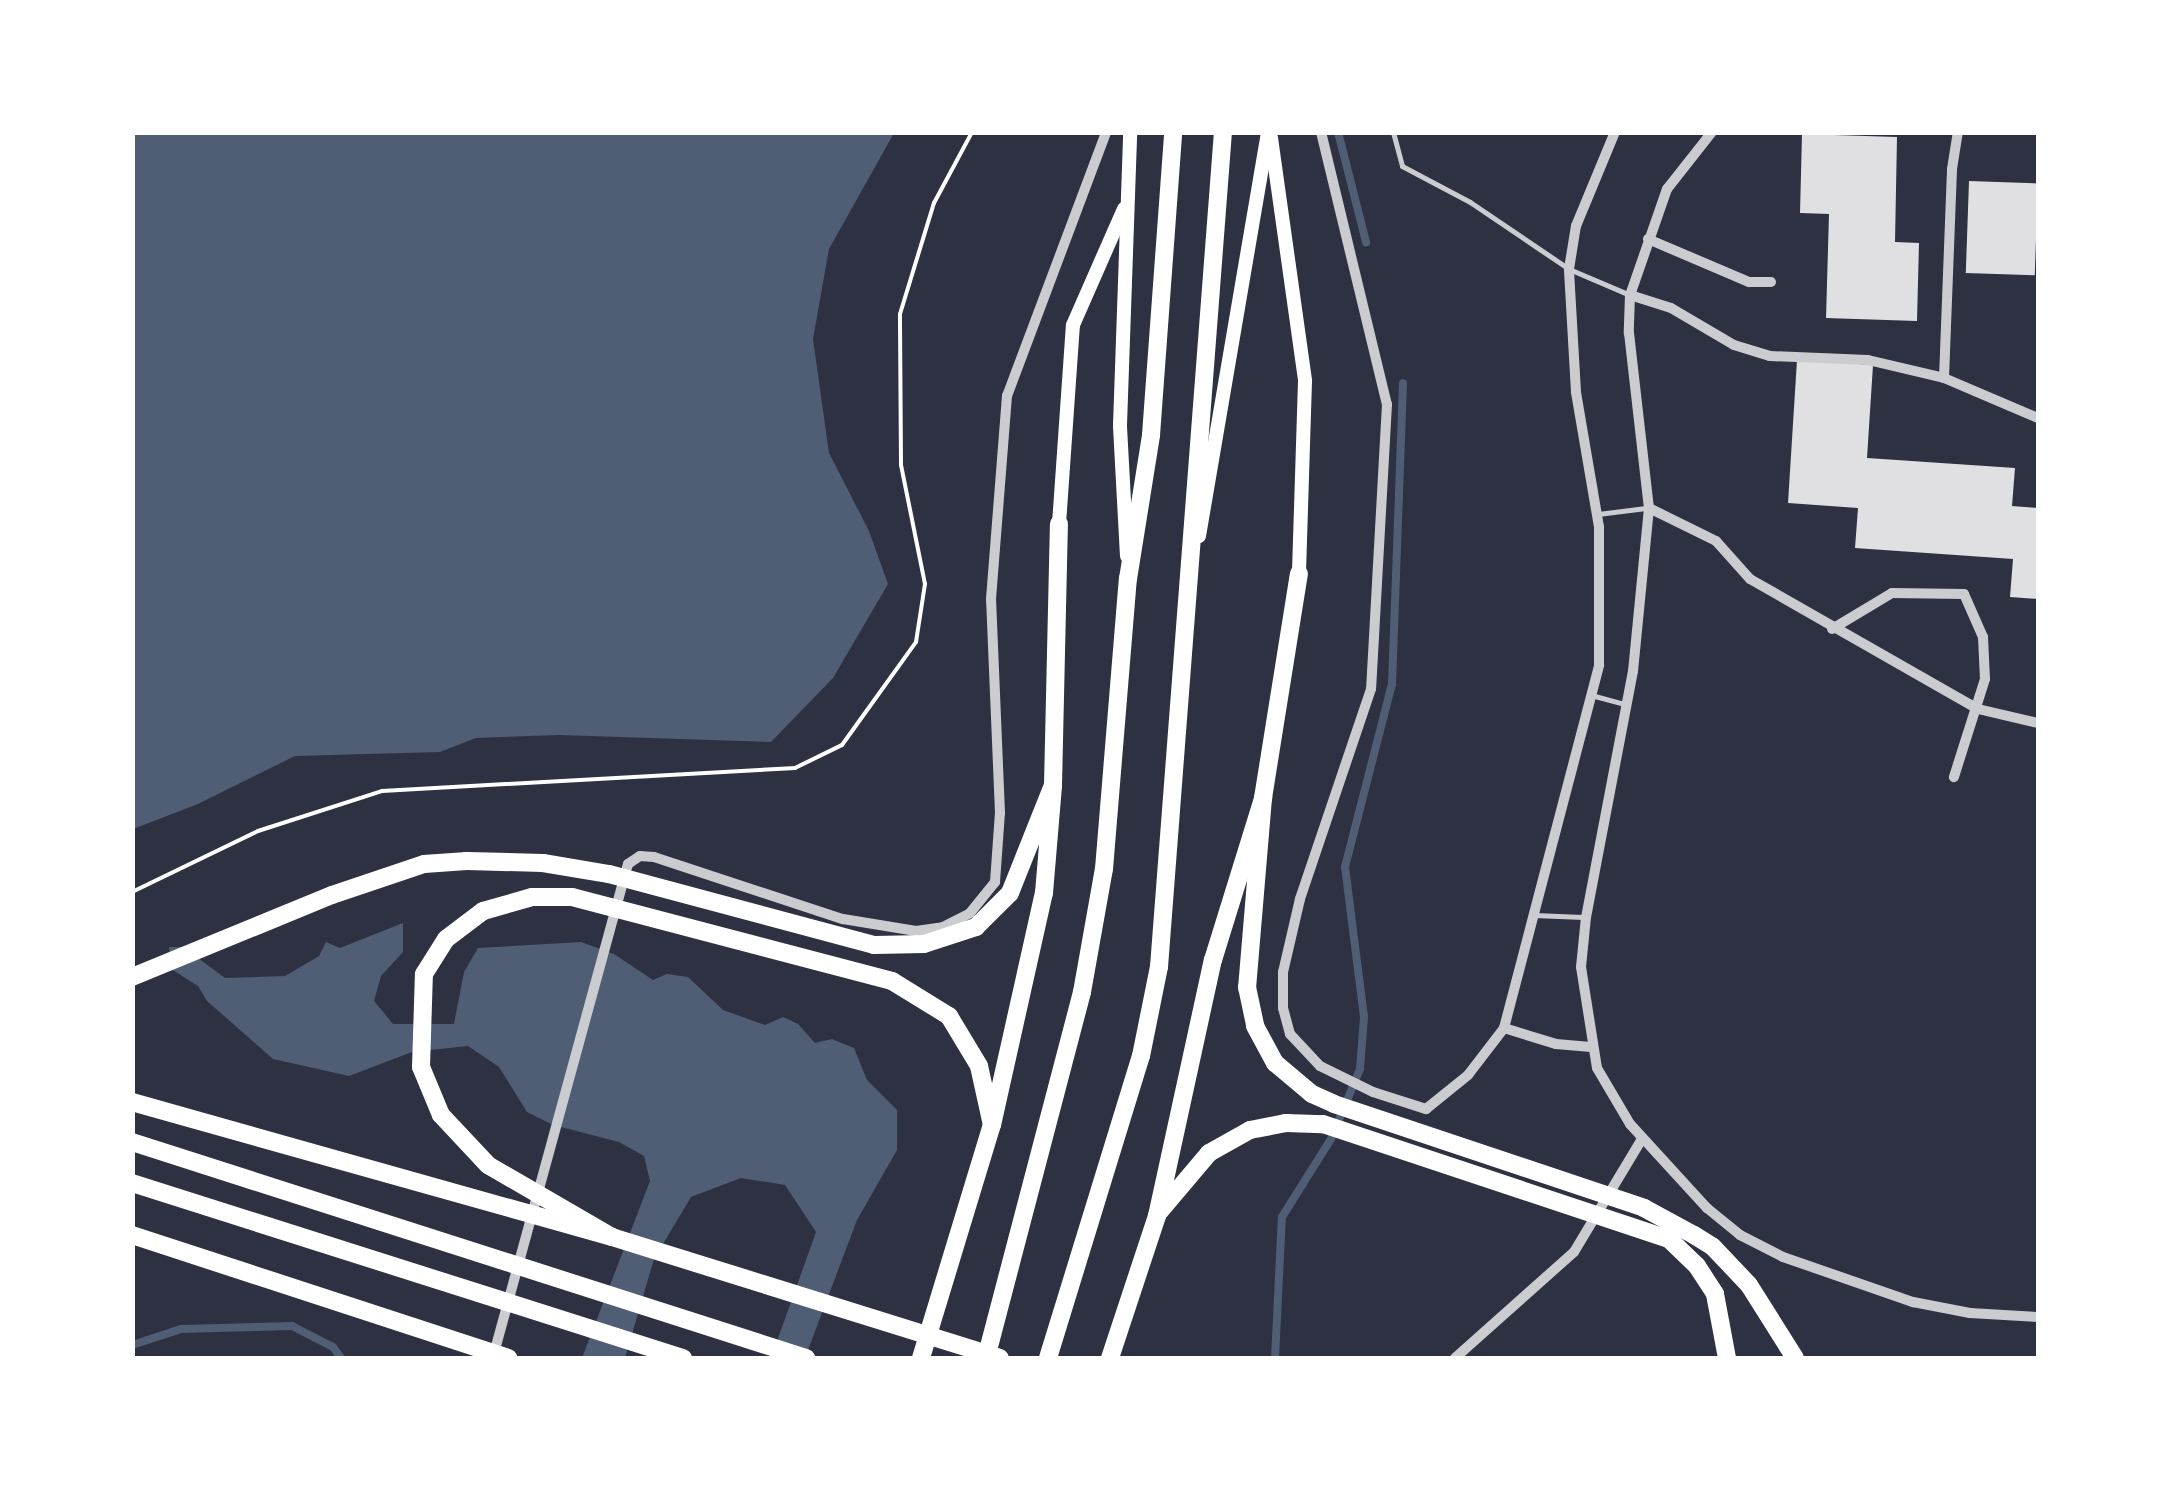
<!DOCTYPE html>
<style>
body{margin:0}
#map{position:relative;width:2171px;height:1491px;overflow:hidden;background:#2d3142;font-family:Helvetica,sans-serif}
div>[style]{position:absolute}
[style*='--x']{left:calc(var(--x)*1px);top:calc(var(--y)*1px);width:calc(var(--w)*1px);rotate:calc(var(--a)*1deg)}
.water>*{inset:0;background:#4f5d75}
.stream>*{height:8px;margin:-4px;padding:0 4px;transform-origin:4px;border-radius:4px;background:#4f5d75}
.building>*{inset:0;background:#e0e0e3;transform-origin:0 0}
.path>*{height:4px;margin:-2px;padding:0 2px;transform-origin:2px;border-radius:2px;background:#fff}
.service>*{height:5px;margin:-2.5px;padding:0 2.5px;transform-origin:2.5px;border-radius:2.5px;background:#caccd0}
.minor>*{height:10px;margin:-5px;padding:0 5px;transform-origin:5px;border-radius:5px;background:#caccd0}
.secondary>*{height:14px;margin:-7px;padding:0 7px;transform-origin:7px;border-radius:7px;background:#fff}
.trunk>*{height:18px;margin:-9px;padding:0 9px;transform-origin:9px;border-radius:9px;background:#fff}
.motorway>*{height:18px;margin:-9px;padding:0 9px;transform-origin:9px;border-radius:9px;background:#fff}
span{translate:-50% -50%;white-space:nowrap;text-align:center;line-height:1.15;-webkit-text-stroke:10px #fff;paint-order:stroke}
.frame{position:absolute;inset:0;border:135px solid #fff;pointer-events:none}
</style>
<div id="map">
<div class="water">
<i style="clip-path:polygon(133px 132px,894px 133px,829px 249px,813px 339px,829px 453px,869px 531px,888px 584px,833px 678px,771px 742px,559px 735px,476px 738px,440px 752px,295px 756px,198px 804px,133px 829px)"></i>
<i style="clip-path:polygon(403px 923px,403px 952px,381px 976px,374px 1001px,393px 1024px,454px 1024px,464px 972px,478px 948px,581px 942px,614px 954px,653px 980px,667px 974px,688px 977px,723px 1010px,765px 1025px,783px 1017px,798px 1024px,815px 1043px,832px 1039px,854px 1048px,867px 1080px,897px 1110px,897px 1150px,857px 1220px,805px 1358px,771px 1358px,816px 1232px,785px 1185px,741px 1178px,691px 1197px,654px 1259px,625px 1358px,582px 1358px,650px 1181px,644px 1156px,619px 1142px,553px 1125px,527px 1112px,499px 1067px,468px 1046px,412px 1052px,349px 1076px,273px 1059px,207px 1001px,198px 986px,171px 969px,169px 947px,183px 947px,225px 978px,285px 976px,319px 956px,326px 942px,340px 948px)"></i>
</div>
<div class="stream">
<i style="--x:1338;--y:132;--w:114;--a:75.7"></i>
<i style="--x:132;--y:1345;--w:52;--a:-18.1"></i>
<i style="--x:181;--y:1329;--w:111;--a:-1.5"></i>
<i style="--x:292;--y:1326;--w:46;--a:27.1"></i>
<i style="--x:333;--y:1347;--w:14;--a:54"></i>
<i style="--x:1275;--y:1358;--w:141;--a:-87.2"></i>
<i style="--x:1282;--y:1217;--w:92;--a:-57.9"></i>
<i style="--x:1331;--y:1139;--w:76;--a:-67.5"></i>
<i style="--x:1360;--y:1069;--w:52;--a:-85.6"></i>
<i style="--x:1364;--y:1017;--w:151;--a:-97.2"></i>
<i style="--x:1345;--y:867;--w:189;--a:-75.6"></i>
<i style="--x:1392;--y:684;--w:301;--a:-87.9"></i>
</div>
<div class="building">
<i style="clip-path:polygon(1802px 134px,1897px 137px,1895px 242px,1919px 243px,1917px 321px,1826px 318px,1829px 214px,1800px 213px)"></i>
<i style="left:1969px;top:181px;width:69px;height:92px;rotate:2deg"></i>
<i style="clip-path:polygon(1797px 360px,1873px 365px,1867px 458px,2015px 468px,2012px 506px,2038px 508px,2038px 599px,2010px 597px,2013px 559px,1855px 548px,1858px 508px,1788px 503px)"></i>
</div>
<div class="path">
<i style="--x:132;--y:892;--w:140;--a:-25.8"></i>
<i style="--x:258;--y:831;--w:130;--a:-17.9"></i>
<i style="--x:382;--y:791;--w:414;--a:-3.2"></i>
<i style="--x:795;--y:768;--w:52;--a:-26.1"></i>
<i style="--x:842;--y:745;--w:127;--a:-54.3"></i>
<i style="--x:916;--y:642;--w:59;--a:-81.2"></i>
<i style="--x:925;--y:584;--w:121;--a:-101.4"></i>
<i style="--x:901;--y:465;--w:151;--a:-90.4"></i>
<i style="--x:900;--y:314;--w:116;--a:-73"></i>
<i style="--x:934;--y:203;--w:81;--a:-61.8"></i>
</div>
<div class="service">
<i style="--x:1393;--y:132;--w:35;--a:75"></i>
<i style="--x:1402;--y:166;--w:77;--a:27.9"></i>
<i style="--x:1470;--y:202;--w:120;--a:34.1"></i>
<i style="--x:1569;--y:269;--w:66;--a:23.1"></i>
<i style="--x:1598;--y:514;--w:48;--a:-7.1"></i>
<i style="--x:1591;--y:695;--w:35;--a:15"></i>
<i style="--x:1534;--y:915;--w:49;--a:2.3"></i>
</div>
<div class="minor">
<i style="--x:1321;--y:132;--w:280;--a:76.4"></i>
<i style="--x:1387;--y:404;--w:285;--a:93.2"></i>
<i style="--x:1371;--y:689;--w:222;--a:108.7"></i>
<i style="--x:1300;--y:899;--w:75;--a:103.1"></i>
<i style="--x:1283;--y:972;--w:36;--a:90"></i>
<i style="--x:1283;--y:1008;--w:27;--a:75"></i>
<i style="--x:1290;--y:1034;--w:44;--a:46.8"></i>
<i style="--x:1320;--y:1066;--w:59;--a:26.1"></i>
<i style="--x:1373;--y:1092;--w:56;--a:17.8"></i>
<i style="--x:1426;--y:1109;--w:54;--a:-39"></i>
<i style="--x:1468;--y:1075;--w:59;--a:-52.5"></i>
<i style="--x:1504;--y:1028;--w:375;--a:-75.3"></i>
<i style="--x:1599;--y:665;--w:138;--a:-90"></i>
<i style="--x:1599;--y:527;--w:137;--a:-99.7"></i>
<i style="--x:1576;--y:392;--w:123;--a:-93.3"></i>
<i style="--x:1569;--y:269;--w:44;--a:-80.8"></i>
<i style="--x:1576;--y:226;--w:102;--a:-67.5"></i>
<i style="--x:1712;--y:132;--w:73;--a:128.3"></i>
<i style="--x:1667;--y:189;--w:112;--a:109.2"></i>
<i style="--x:1630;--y:295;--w:38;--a:92"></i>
<i style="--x:1629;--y:333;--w:176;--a:83.5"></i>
<i style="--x:1649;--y:508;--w:164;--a:95.6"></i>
<i style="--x:1633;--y:671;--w:250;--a:100.8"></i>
<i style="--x:1586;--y:917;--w:50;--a:95.7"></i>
<i style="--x:1581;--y:967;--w:102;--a:81"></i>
<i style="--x:1597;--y:1068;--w:65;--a:59.5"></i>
<i style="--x:1630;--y:1124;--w:114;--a:47.5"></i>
<i style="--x:1707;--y:1208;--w:43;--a:39.3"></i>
<i style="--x:1740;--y:1235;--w:48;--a:27.1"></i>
<i style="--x:1783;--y:1257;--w:138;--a:19.1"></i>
<i style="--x:1913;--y:1302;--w:58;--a:10.9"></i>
<i style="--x:1970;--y:1313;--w:68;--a:3.4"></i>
<i style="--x:1648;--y:239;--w:110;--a:23.1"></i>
<i style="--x:1749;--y:282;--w:22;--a:0"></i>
<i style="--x:1630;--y:295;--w:43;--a:17.6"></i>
<i style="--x:1671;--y:308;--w:73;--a:30.4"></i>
<i style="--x:1734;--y:345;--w:38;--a:17"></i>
<i style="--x:1770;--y:356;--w:98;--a:2.3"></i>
<i style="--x:1868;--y:360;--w:78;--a:13.3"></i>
<i style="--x:1944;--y:378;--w:102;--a:23.1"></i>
<i style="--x:1944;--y:378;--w:209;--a:-87.8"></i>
<i style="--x:1952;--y:169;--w:37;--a:-81"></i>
<i style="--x:1649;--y:508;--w:75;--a:26.2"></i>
<i style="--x:1716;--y:541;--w:51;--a:48.2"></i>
<i style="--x:1750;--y:579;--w:262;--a:29.7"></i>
<i style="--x:1978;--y:709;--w:62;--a:13.1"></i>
<i style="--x:1832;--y:629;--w:70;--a:-31"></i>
<i style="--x:1892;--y:593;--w:72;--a:0.8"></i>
<i style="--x:1964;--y:594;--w:47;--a:66.2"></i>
<i style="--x:1983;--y:637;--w:42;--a:87.3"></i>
<i style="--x:1985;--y:679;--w:103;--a:107.6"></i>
<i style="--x:1504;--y:1028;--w:54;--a:17.1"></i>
<i style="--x:1556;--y:1044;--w:35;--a:5"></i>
<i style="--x:493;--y:1357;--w:511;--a:-74.69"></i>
<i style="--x:628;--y:864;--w:14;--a:-34"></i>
<i style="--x:640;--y:856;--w:14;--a:4"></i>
<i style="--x:654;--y:857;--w:199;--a:18.2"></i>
<i style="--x:843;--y:919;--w:74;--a:9.3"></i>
<i style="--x:916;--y:931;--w:27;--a:-8"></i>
<i style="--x:943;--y:927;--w:30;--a:-27"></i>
<i style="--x:970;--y:913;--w:40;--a:-51"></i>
<i style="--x:995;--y:882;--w:69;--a:-85.9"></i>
<i style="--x:1000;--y:813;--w:214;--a:-92.4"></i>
<i style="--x:991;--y:599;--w:204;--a:-85.5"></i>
<i style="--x:1007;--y:396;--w:282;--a:-69.4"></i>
<i style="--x:1455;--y:1358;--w:159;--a:-41.7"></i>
<i style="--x:1574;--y:1252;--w:132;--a:-59"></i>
</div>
<div class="secondary">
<i style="--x:1271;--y:138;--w:245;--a:82"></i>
<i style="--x:1305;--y:381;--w:193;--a:91.8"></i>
<i style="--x:1059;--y:524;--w:199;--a:-86"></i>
<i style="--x:1073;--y:325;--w:127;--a:-66.3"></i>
<i style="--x:1199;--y:536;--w:410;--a:-80.3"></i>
<i style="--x:1127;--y:556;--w:131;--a:-93.1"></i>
<i style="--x:1120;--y:425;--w:293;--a:-88"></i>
</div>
<div class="trunk">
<i style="--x:986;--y:1358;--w:378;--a:-75.3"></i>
<i style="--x:1082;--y:992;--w:125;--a:-79.9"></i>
<i style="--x:1104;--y:869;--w:291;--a:-85.3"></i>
<i style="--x:1128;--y:579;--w:146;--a:-80.9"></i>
<i style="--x:1151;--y:435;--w:304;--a:-85.8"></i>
<i style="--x:1048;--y:1358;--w:316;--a:-72.9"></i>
<i style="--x:1141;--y:1056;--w:91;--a:-78.6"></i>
<i style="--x:1159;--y:967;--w:837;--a:-85.62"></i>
</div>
<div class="motorway">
<i style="--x:1263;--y:798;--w:190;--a:94.8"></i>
<i style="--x:1247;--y:987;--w:40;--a:78"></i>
<i style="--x:1255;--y:1026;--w:42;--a:61.6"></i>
<i style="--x:1275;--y:1063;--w:48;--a:40"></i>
<i style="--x:1312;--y:1094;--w:24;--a:24"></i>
<i style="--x:1334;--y:1104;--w:327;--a:18.5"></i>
<i style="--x:1644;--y:1208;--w:57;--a:28.4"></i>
<i style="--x:1694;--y:1235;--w:22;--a:32"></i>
<i style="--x:1713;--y:1247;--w:52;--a:46.5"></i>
<i style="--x:1749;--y:1285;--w:86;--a:57.8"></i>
<i style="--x:132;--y:977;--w:216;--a:-22.3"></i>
<i style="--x:332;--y:895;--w:97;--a:-18.6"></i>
<i style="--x:424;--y:864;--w:43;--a:-4"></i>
<i style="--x:467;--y:861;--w:76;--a:1.5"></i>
<i style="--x:543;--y:863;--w:67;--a:9.5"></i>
<i style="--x:609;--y:874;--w:274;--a:15"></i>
<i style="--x:874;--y:945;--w:50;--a:-1.1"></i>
<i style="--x:924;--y:944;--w:55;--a:-18.1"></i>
<i style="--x:976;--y:927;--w:48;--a:-45"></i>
<i style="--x:1010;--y:893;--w:116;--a:-68.3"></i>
<i style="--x:132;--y:1102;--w:499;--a:15.7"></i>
<i style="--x:612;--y:1237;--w:406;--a:17.3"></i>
<i style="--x:132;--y:1142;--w:708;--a:17.77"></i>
<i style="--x:132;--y:1183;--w:578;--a:17.62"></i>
<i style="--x:1160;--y:1211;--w:76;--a:-49.8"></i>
<i style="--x:1209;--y:1153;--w:47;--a:-29.3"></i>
<i style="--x:1250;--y:1130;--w:37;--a:-11"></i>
<i style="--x:1286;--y:1123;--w:37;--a:2"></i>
<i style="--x:1323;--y:1124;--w:365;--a:18.4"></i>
<i style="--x:1669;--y:1239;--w:39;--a:44"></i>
<i style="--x:1697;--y:1266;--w:33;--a:57"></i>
<i style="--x:1715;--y:1294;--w:65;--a:79.4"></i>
<i style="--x:132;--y:1235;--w:396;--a:18.1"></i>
<i style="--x:612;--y:1237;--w:143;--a:-149.9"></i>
<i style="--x:488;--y:1165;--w:69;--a:-133.2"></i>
<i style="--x:441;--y:1115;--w:52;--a:-112.6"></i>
<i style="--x:421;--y:1067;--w:93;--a:-88.2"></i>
<i style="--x:424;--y:974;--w:41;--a:-57.8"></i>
<i style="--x:446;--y:939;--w:46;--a:-37.1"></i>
<i style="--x:483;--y:911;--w:51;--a:-15.9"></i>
<i style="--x:532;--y:897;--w:40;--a:0"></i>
<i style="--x:572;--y:897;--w:331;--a:14.7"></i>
<i style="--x:892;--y:981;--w:67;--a:31.6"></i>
<i style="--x:949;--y:1016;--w:58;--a:59"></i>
<i style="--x:979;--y:1066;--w:60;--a:77.6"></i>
<i style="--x:921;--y:1358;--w:244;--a:-73.1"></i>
<i style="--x:992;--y:1125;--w:238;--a:-77.4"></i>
<i style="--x:1044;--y:893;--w:108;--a:-85.2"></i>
<i style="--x:1053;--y:785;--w:261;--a:-88.7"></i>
<i style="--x:1110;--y:1358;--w:150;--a:-71.7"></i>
<i style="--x:1157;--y:1216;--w:262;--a:-77.7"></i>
<i style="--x:1213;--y:960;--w:170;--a:-72.8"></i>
<i style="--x:1263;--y:798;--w:227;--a:-80.9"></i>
</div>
<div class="frame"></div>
</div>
